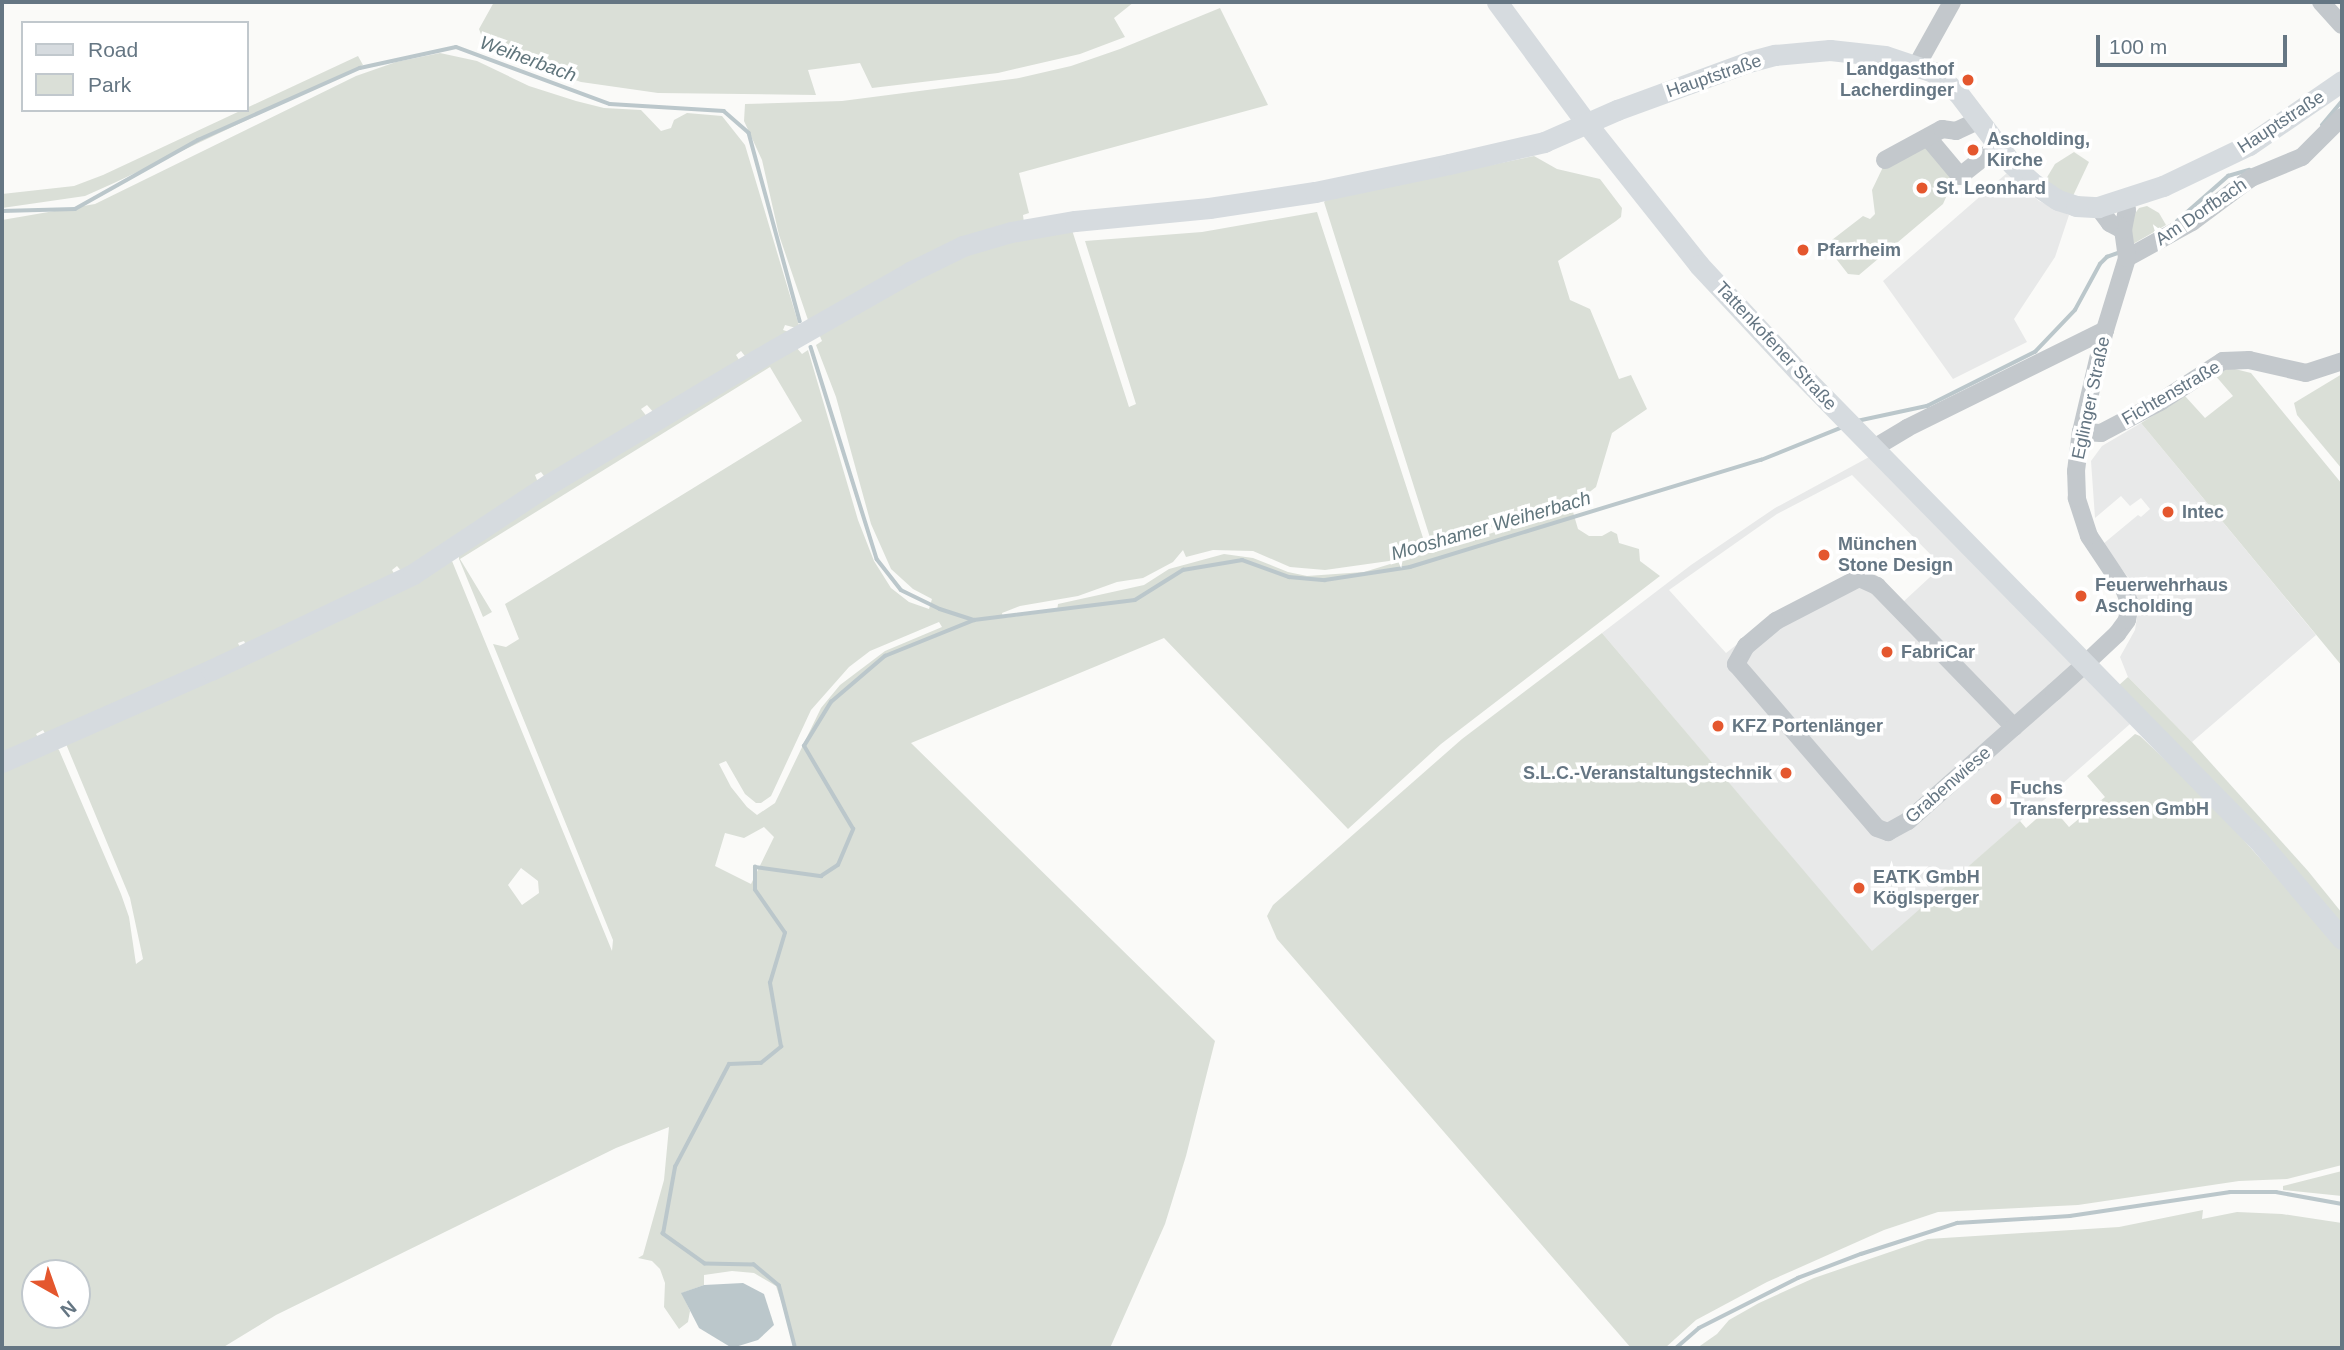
<!DOCTYPE html>
<meta charset="utf-8">
<style>
body{margin:0}
#map{position:relative;width:2344px;height:1350px;overflow:hidden;background:#fafaf8;font-family:Arial,sans-serif}
div>[style]{position:absolute}
[style*='--x']{left:calc(var(--x)*1px);top:calc(var(--y)*1px);width:calc(var(--w)*1px);rotate:calc(var(--a)*1deg)}
.built>*{inset:0;background:#e8e9e9}
.green>*{inset:0;background:#dadfd7}
.water>*{inset:0;background:#bbc7cb}
.stream>*{height:3.5px;margin:-1.75px;padding:0 1.75px;transform-origin:1.75px;border-radius:1.75px;background:#bbc7cb}
.minor>*{height:18px;margin:-9px;padding:0 9px;transform-origin:9px;border-radius:9px;background:#c3c8cc}
.major>*{height:21px;margin:-10.5px;padding:0 10.5px;transform-origin:10.5px;border-radius:10.5px;background:#d6dbdf}
.dots>*{width:19px;height:19px;translate:-50% -50%;box-sizing:border-box;border:4px solid #fff;border-radius:50%}
span{translate:-50% -50%;white-space:nowrap;text-align:center;line-height:1.15;-webkit-text-stroke:7px #fff;paint-order:stroke}
.poi-label{font-size:18px;color:#657683;font-weight:700}
.right{translate:-100% -50%;text-align:right}
.left{translate:0 -50%;text-align:left}
.street-label{font-size:18px;color:#657683}
.water-label{font-size:19px;color:#60757c;font-style:italic}
.frame{position:absolute;inset:0;border:4px solid #657683;pointer-events:none}
.legend{position:absolute;left:21px;top:21px;width:228px;height:91px;box-sizing:border-box;background:#fff;border:2px solid #c1c8cd;margin:0;padding:9px 12px;list-style:none;font-size:21px;color:#657683}
.legend li{display:flex;align-items:center;gap:14px;height:35px}
.legend b{width:35px;border:2px solid #c1c8cd}
.north{position:absolute;left:21px;top:1259px;width:70px;height:70px;box-sizing:border-box;background:#fff;border:2px solid #c1c8cd;border-radius:50%;rotate:140deg;font-size:19px;font-weight:700;line-height:28px;text-align:center;color:#657683}
.north::after{content:'';display:block;margin:auto;width:24px;height:32px;background:#e4572e;clip-path:polygon(50% 0,100% 100%,50% 72%,0 100%)}
.scale{position:absolute;left:2096px;top:35px;width:191px;height:32px;box-sizing:border-box;border:4px solid #657683;border-top:0;padding-left:9px;font-size:21px;line-height:24px;white-space:nowrap;color:#657683;-webkit-text-stroke:5px #fff;paint-order:stroke}
</style>
<div id="map">
<div class="built">
<i style="clip-path:polygon(2007px 173px,2039px 201px,2069px 215px,2055px 257px,2014px 319px,2027px 342px,1953px 379px,1883px 281px)"></i>
<i style="clip-path:polygon(2141px 423px,2316px 635px,2192px 742px,2128px 677px,2120px 657px,2135px 630px,2139px 605px,2130px 580px,2103px 544px,2138px 515px,2141px 517px,2150px 509px,2141px 498px,2130px 506px,2121px 496px,2095px 518px,2091px 461px,2102px 446px)"></i>
<i style="clip-path:polygon(evenodd,1871px 456px,2130px 724px,1872px 952px,1602px 633px,1691px 565px,1775px 508px,1871px 456px,1852px 475px,1942px 566px,1903px 602px,1865px 564px,1772px 617px,1726px 653px,1669px 590px,1777px 514px,1852px 475px)"></i>
</div>
<div class="green">
<i style="clip-path:polygon(494px 2px,1134px 2px,1114px 18px,1125px 37px,1080px 54px,998px 73px,872px 88px,860px 63px,808px 70px,816px 95px,658px 93px,581px 82px,546px 70px,482px 37px,479px 29px)"></i>
<i style="clip-path:polygon(1220px 8px,1268px 105px,1019px 173px,1029px 213px,1023px 215px,1024px 223px,809px 323px,779px 235px,762px 160px,744px 121px,745px 104px,842px 101px,1019px 78px,1071px 66px,1120px 49px)"></i>
<i style="clip-path:polygon(440px 53px,477px 61px,529px 86px,576px 101px,604px 108px,641px 110px,661px 131px,671px 128px,674px 120px,687px 113px,722px 116px,745px 145px,800px 329px,785px 325px,783px 330px,792px 333px,748px 360px,741px 351px,736px 355px,741px 363px,655px 414px,647px 405px,641px 409px,648px 418px,547px 480px,541px 472px,535px 475px,539px 485px,403px 573px,397px 566px,392px 570px,396px 577px,247px 647px,244px 641px,238px 643px,241px 650px,46px 735px,43px 730px,36px 734px,39px 739px,2px 757px,2px 220px,95px 204px,356px 76px,396px 62px)"></i>
<i style="clip-path:polygon(358px 56px,363px 65px,114px 183px,85px 196px,2px 208px,2px 194px,74px 186px,103px 175px)"></i>
<i style="clip-path:polygon(1926px 144px,1955px 177px,1943px 204px,1859px 275px,1848px 274px,1830px 251px,1828px 243px,1863px 216px,1870px 219px,1875px 214px,1872px 190px,1883px 167px)"></i>
<i style="clip-path:polygon(2074px 152px,2089px 162px,2072px 198px,2049px 187px,2046px 179px,2055px 164px)"></i>
<i style="clip-path:polygon(1534px 156px,1557px 169px,1600px 179px,1622px 208px,1621px 217px,1616px 221px,1558px 261px,1570px 300px,1590px 309px,1619px 379px,1631px 375px,1647px 409px,1612px 433px,1596px 487px,1583px 497px,1433px 547px,1324px 202px,1327px 199px)"></i>
<i style="clip-path:polygon(2147px 206px,2159px 213px,2166px 225px,2133px 244px,2130px 226px,2134px 215px,2139px 208px)"></i>
<i style="clip-path:polygon(evenodd,1317px 212px,1426px 547px,1389px 561px,1325px 570px,1290px 567px,1253px 551px,1213px 550px,1186px 557px,1183px 550px,1173px 562px,1143px 578px,1117px 582px,1078px 596px,1020px 606px,1002px 613px,1003px 618px,1057px 611px,1058px 604px,1144px 585px,1169px 569px,1224px 554px,1253px 558px,1288px 572px,1307px 576px,1364px 572px,1492px 533px,1571px 505px,1578px 529px,1589px 536px,1602px 536px,1611px 531px,1617px 534px,1619px 543px,1639px 549px,1640px 561px,1660px 576px,1441px 744px,1348px 829px,1164px 638px,911px 743px,1215px 1041px,1186px 1156px,1165px 1224px,1110px 1348px,797px 1348px,776px 1286px,754px 1273px,732px 1271px,704px 1275px,704px 1285px,682px 1293px,690px 1311px,688px 1322px,679px 1329px,664px 1307px,665px 1283px,660px 1269px,652px 1261px,638px 1258px,643px 1255px,664px 1180px,669px 1127px,616px 1148px,276px 1315px,222px 1348px,2px 1348px,2px 772px,57px 748px,59px 750px,121px 894px,129px 917px,136px 964px,143px 959px,130px 898px,66px 744px,452px 561px,612px 951px,613px 940px,493px 644px,506px 647px,519px 639px,505px 604px,802px 421px,770px 367px,460px 559px,492px 612px,483px 617px,459px 559px,459px 556px,564px 484px,796px 347px,802px 354px,808px 350px,858px 520px,874px 561px,891px 588px,909px 602px,929px 609px,932px 599px,913px 589px,891px 569px,871px 524px,836px 397px,816px 345px,822px 341px,819px 334px,920px 276px,963px 257px,1002px 243px,1072px 230px,1129px 407px,1136px 404px,1085px 241px,1202px 232px,1317px 212px,939px 622px,942px 627px,885px 651px,840px 685px,821px 708px,775px 803px,757px 815px,747px 807px,731px 787px,719px 764px,726px 761px,745px 794px,756px 803px,761px 803px,771px 796px,811px 710px,849px 667px,870px 651px,939px 622px,1317px 212px,764px 827px,774px 837px,751px 884px,715px 866px,725px 833px,744px 838px,764px 827px,1317px 212px,521px 868px,538px 881px,539px 893px,522px 905px,508px 885px,521px 868px,1317px 212px,35px 1273px,77px 1273px,77px 1315px,35px 1315px,35px 1273px)"></i>
<i style="clip-path:polygon(2231px 368px,2251px 373px,2342px 484px,2342px 666px,2141px 423px,2185px 396px,2205px 418px,2233px 396px,2214px 374px)"></i>
<i style="clip-path:polygon(2342px 374px,2342px 469px,2297px 415px,2294px 403px)"></i>
<i style="clip-path:polygon(1602px 633px,1872px 951px,2020px 821px,2026px 828px,2051px 806px,2069px 827px,2105px 797px,2087px 776px,2135px 734px,2140px 736px,2210px 802px,2342px 951px,2342px 1165px,2287px 1179px,2239px 1181px,2078px 1205px,1938px 1212px,1884px 1230px,1767px 1282px,1696px 1320px,1665px 1348px,1631px 1348px,1277px 939px,1267px 916px,1273px 905px,1462px 739px)"></i>
<i style="clip-path:polygon(2128px 677px,2192px 742px,2308px 871px,2342px 913px,2342px 928px,2118px 686px)"></i>
<i style="clip-path:polygon(2342px 1171px,2342px 1196px,2283px 1190px,2283px 1186px)"></i>
<i style="clip-path:polygon(2203px 1210px,2202px 1219px,2237px 1212px,2282px 1214px,2342px 1223px,2342px 1348px,1697px 1348px,1717px 1334px,1729px 1320px,1759px 1303px,1814px 1278px,1928px 1239px,2119px 1227px)"></i>
</div>
<div class="water">
<i style="clip-path:polygon(743px 1283px,764px 1294px,774px 1325px,758px 1340px,732px 1348px,699px 1328px,681px 1293px,704px 1285px)"></i>
</div>
<div class="stream">
<i style="--x:2322;--y:125;--w:31;--a:-50"></i>
<i style="--x:2;--y:211;--w:73;--a:-1.6"></i>
<i style="--x:75;--y:209;--w:141;--a:-29.3"></i>
<i style="--x:198;--y:140;--w:177;--a:-24"></i>
<i style="--x:360;--y:68;--w:98;--a:-12.3"></i>
<i style="--x:456;--y:47;--w:164;--a:20.3"></i>
<i style="--x:610;--y:104;--w:114;--a:3.5"></i>
<i style="--x:724;--y:111;--w:33;--a:41"></i>
<i style="--x:749;--y:133;--w:195;--a:74.8"></i>
<i style="--x:2177;--y:221;--w:68;--a:-41.4"></i>
<i style="--x:2228;--y:176;--w:22;--a:-16"></i>
<i style="--x:811;--y:347;--w:222;--a:72.7"></i>
<i style="--x:877;--y:559;--w:39;--a:52"></i>
<i style="--x:901;--y:590;--w:43;--a:26"></i>
<i style="--x:940;--y:609;--w:36;--a:18"></i>
<i style="--x:1857;--y:421;--w:72;--a:-12.1"></i>
<i style="--x:1927;--y:406;--w:121;--a:-26.6"></i>
<i style="--x:2035;--y:352;--w:58;--a:-46.4"></i>
<i style="--x:2075;--y:310;--w:52;--a:-61.5"></i>
<i style="--x:2100;--y:264;--w:10;--a:-45"></i>
<i style="--x:2107;--y:257;--w:15;--a:-20"></i>
<i style="--x:795;--y:1348;--w:64;--a:-104.5"></i>
<i style="--x:779;--y:1286;--w:33;--a:-140"></i>
<i style="--x:754;--y:1265;--w:49;--a:-178.8"></i>
<i style="--x:705;--y:1264;--w:52;--a:-144.5"></i>
<i style="--x:663;--y:1234;--w:68;--a:-79.8"></i>
<i style="--x:675;--y:1167;--w:116;--a:-62.3"></i>
<i style="--x:729;--y:1064;--w:32;--a:-2"></i>
<i style="--x:761;--y:1063;--w:26;--a:-39"></i>
<i style="--x:781;--y:1047;--w:65;--a:-99.8"></i>
<i style="--x:770;--y:983;--w:52;--a:-73.3"></i>
<i style="--x:785;--y:933;--w:52;--a:-124.9"></i>
<i style="--x:755;--y:890;--w:23;--a:-90"></i>
<i style="--x:755;--y:867;--w:67;--a:7.8"></i>
<i style="--x:821;--y:876;--w:20;--a:-33"></i>
<i style="--x:838;--y:865;--w:39;--a:-67"></i>
<i style="--x:853;--y:829;--w:96;--a:-120.6"></i>
<i style="--x:804;--y:746;--w:52;--a:-58.5"></i>
<i style="--x:831;--y:702;--w:71;--a:-40.4"></i>
<i style="--x:885;--y:656;--w:96;--a:-22"></i>
<i style="--x:974;--y:620;--w:162;--a:-7.1"></i>
<i style="--x:1135;--y:600;--w:57;--a:-32"></i>
<i style="--x:1183;--y:570;--w:60;--a:-9.6"></i>
<i style="--x:1242;--y:560;--w:50;--a:19.9"></i>
<i style="--x:1289;--y:577;--w:36;--a:5"></i>
<i style="--x:1325;--y:580;--w:86;--a:-8.7"></i>
<i style="--x:1410;--y:567;--w:367;--a:-17"></i>
<i style="--x:1761;--y:460;--w:88;--a:-21.9"></i>
<i style="--x:1676;--y:1348;--w:30;--a:-41"></i>
<i style="--x:1699;--y:1328;--w:111;--a:-26.8"></i>
<i style="--x:1798;--y:1278;--w:67;--a:-20.9"></i>
<i style="--x:1861;--y:1254;--w:101;--a:-17.9"></i>
<i style="--x:1957;--y:1223;--w:113;--a:-3.5"></i>
<i style="--x:2070;--y:1216;--w:162;--a:-8.5"></i>
<i style="--x:2230;--y:1192;--w:46;--a:0"></i>
<i style="--x:2276;--y:1192;--w:67;--a:10.3"></i>
</div>
<div class="minor">
<i style="--x:2321;--y:2;--w:31;--a:48"></i>
<i style="--x:1917;--y:65;--w:72;--a:-60.9"></i>
<i style="--x:1929;--y:139;--w:48;--a:50"></i>
<i style="--x:1960;--y:176;--w:48;--a:-38.3"></i>
<i style="--x:1885;--y:160;--w:65;--a:-28.5"></i>
<i style="--x:1942;--y:129;--w:14;--a:8"></i>
<i style="--x:1956;--y:131;--w:26;--a:-25"></i>
<i style="--x:2123;--y:230;--w:20;--a:-79"></i>
<i style="--x:2127;--y:210;--w:11;--a:-100"></i>
<i style="--x:2127;--y:258;--w:74;--a:-29"></i>
<i style="--x:2192;--y:222;--w:74;--a:-36.7"></i>
<i style="--x:2251;--y:178;--w:55;--a:-22.4"></i>
<i style="--x:2302;--y:157;--w:57;--a:-45"></i>
<i style="--x:2081;--y:432;--w:20;--a:3"></i>
<i style="--x:2101;--y:433;--w:67;--a:-27.7"></i>
<i style="--x:2160;--y:402;--w:75;--a:-33.1"></i>
<i style="--x:2223;--y:361;--w:26;--a:-2"></i>
<i style="--x:2249;--y:360;--w:58;--a:12.8"></i>
<i style="--x:2306;--y:373;--w:38;--a:-18"></i>
<i style="--x:1874;--y:448;--w:39;--a:-31"></i>
<i style="--x:1907;--y:428;--w:221;--a:-26.3"></i>
<i style="--x:2014;--y:727;--w:197;--a:-134.2"></i>
<i style="--x:1877;--y:586;--w:20;--a:-156"></i>
<i style="--x:1859;--y:578;--w:93;--a:152.6"></i>
<i style="--x:1776;--y:621;--w:39;--a:140"></i>
<i style="--x:1746;--y:646;--w:21;--a:119"></i>
<i style="--x:1736;--y:664;--w:216;--a:49.3"></i>
<i style="--x:1877;--y:828;--w:12;--a:20"></i>
<i style="--x:1888;--y:832;--w:23;--a:-29"></i>
<i style="--x:1908;--y:821;--w:142;--a:-41.6"></i>
<i style="--x:2014;--y:727;--w:53;--a:-41.2"></i>
<i style="--x:2054;--y:692;--w:42;--a:-42.1"></i>
<i style="--x:2085;--y:664;--w:44;--a:-43.2"></i>
<i style="--x:2117;--y:634;--w:17;--a:-54"></i>
<i style="--x:2127;--y:620;--w:16;--a:-79"></i>
<i style="--x:2130;--y:604;--w:18;--a:-112"></i>
<i style="--x:2123;--y:587;--w:61;--a:-123.7"></i>
<i style="--x:2089;--y:536;--w:40;--a:-108"></i>
<i style="--x:2077;--y:498;--w:27;--a:-92"></i>
<i style="--x:2076;--y:471;--w:39;--a:-83"></i>
<i style="--x:2081;--y:432;--w:105;--a:-76.8"></i>
<i style="--x:2105;--y:330;--w:75;--a:-73"></i>
<i style="--x:2127;--y:258;--w:28;--a:-98"></i>
<i style="--x:2123;--y:230;--w:15;--a:-152"></i>
<i style="--x:2110;--y:223;--w:20;--a:-127"></i>
</div>
<div class="major">
<i style="--x:1497;--y:2;--w:152;--a:53.6"></i>
<i style="--x:1587;--y:124;--w:180;--a:51.5"></i>
<i style="--x:1699;--y:265;--w:145;--a:47"></i>
<i style="--x:1798;--y:371;--w:657;--a:45.56"></i>
<i style="--x:2258;--y:840;--w:130;--a:49.7"></i>
<i style="--x:2;--y:762;--w:228;--a:-23.8"></i>
<i style="--x:211;--y:670;--w:224;--a:-25.4"></i>
<i style="--x:413;--y:574;--w:163;--a:-33.5"></i>
<i style="--x:549;--y:484;--w:241;--a:-30.9"></i>
<i style="--x:756;--y:360;--w:177;--a:-29.7"></i>
<i style="--x:910;--y:272;--w:59;--a:-26.1"></i>
<i style="--x:963;--y:246;--w:50;--a:-16.3"></i>
<i style="--x:1011;--y:232;--w:65;--a:-9.8"></i>
<i style="--x:1075;--y:221;--w:135;--a:-5.5"></i>
<i style="--x:1209;--y:208;--w:107;--a:-8.6"></i>
<i style="--x:1315;--y:192;--w:137;--a:-11.8"></i>
<i style="--x:1449;--y:164;--w:98;--a:-13"></i>
<i style="--x:1544;--y:142;--w:80;--a:-23.7"></i>
<i style="--x:1617;--y:110;--w:140;--a:-20.1"></i>
<i style="--x:1748;--y:62;--w:28;--a:-15"></i>
<i style="--x:1775;--y:55;--w:55;--a:-5.2"></i>
<i style="--x:1830;--y:50;--w:55;--a:6.2"></i>
<i style="--x:1885;--y:56;--w:51;--a:18.4"></i>
<i style="--x:1933;--y:72;--w:33;--a:40"></i>
<i style="--x:1958;--y:93;--w:89;--a:52.7"></i>
<i style="--x:2012;--y:164;--w:26;--a:43"></i>
<i style="--x:2031;--y:182;--w:32;--a:34"></i>
<i style="--x:2058;--y:200;--w:19;--a:18"></i>
<i style="--x:2076;--y:206;--w:22;--a:3"></i>
<i style="--x:2098;--y:207;--w:68;--a:-17.9"></i>
<i style="--x:2163;--y:186;--w:95;--a:-25.5"></i>
<i style="--x:2249;--y:145;--w:113;--a:-34.5"></i>
</div>
<div class="dots">
<i style="left:1968px;top:80px;background:#e4572e"></i>
<i style="left:1973px;top:150px;background:#e4572e"></i>
<i style="left:1922px;top:188px;background:#e4572e"></i>
<i style="left:1803px;top:250px;background:#e4572e"></i>
<i style="left:2168px;top:512px;background:#e4572e"></i>
<i style="left:1824px;top:555px;background:#e4572e"></i>
<i style="left:2081px;top:596px;background:#e4572e"></i>
<i style="left:1887px;top:652px;background:#e4572e"></i>
<i style="left:1718px;top:726px;background:#e4572e"></i>
<i style="left:1786px;top:773px;background:#e4572e"></i>
<i style="left:1996px;top:799px;background:#e4572e"></i>
<i style="left:1859px;top:888px;background:#e4572e"></i>
</div>
<div class="poi-label">
<span class="right" style="left:1954px;top:80px">Landgasthof<br>Lacherdinger</span>
<span class="left" style="left:1987px;top:150px">Ascholding,<br>Kirche</span>
<span class="left" style="left:1936px;top:188px">St. Leonhard</span>
<span class="left" style="left:1817px;top:250px">Pfarrheim</span>
<span class="left" style="left:2182px;top:512px">Intec</span>
<span class="left" style="left:1838px;top:555px">München<br>Stone Design</span>
<span class="left" style="left:2095px;top:596px">Feuerwehrhaus<br>Ascholding</span>
<span class="left" style="left:1901px;top:652px">FabriCar</span>
<span class="left" style="left:1732px;top:726px">KFZ Portenlänger</span>
<span class="right" style="left:1772px;top:773px">S.L.C.-Veranstaltungstechnik</span>
<span class="left" style="left:2010px;top:799px">Fuchs<br>Transferpressen GmbH</span>
<span class="left" style="left:1873px;top:888px">EATK GmbH<br>Köglsperger</span>
</div>
<div class="street-label">
<span style="left:1714px;top:76px;rotate:-19deg">Hauptstraße</span>
<span style="left:2281px;top:122px;rotate:-33deg">Hauptstraße</span>
<span style="left:2201px;top:212px;rotate:-34deg">Am Dorfbach</span>
<span style="left:1776px;top:346px;rotate:47deg">Tattenkofener Straße</span>
<span style="left:2171px;top:393px;rotate:-30deg">Fichtenstraße</span>
<span style="left:2091px;top:398px;rotate:-78deg">Eglinger Straße</span>
<span style="left:1948px;top:785px;rotate:-41deg">Grabenwiese</span>
</div>
<div class="water-label">
<span style="left:528px;top:59px;rotate:20deg">Weiherbach</span>
<span style="left:1491px;top:526px;rotate:-16deg">Mooshamer Weiherbach</span>
</div>
<div class="frame"></div>
<ul class="legend">
<li><b style="height:9px;background:#d6dbdf"></b>Road</li>
<li><b style="height:19px;background:#dadfd7"></b>Park</li>
</ul>
<div class="north">N</div>
<div class="scale">100 m</div>
</div>
